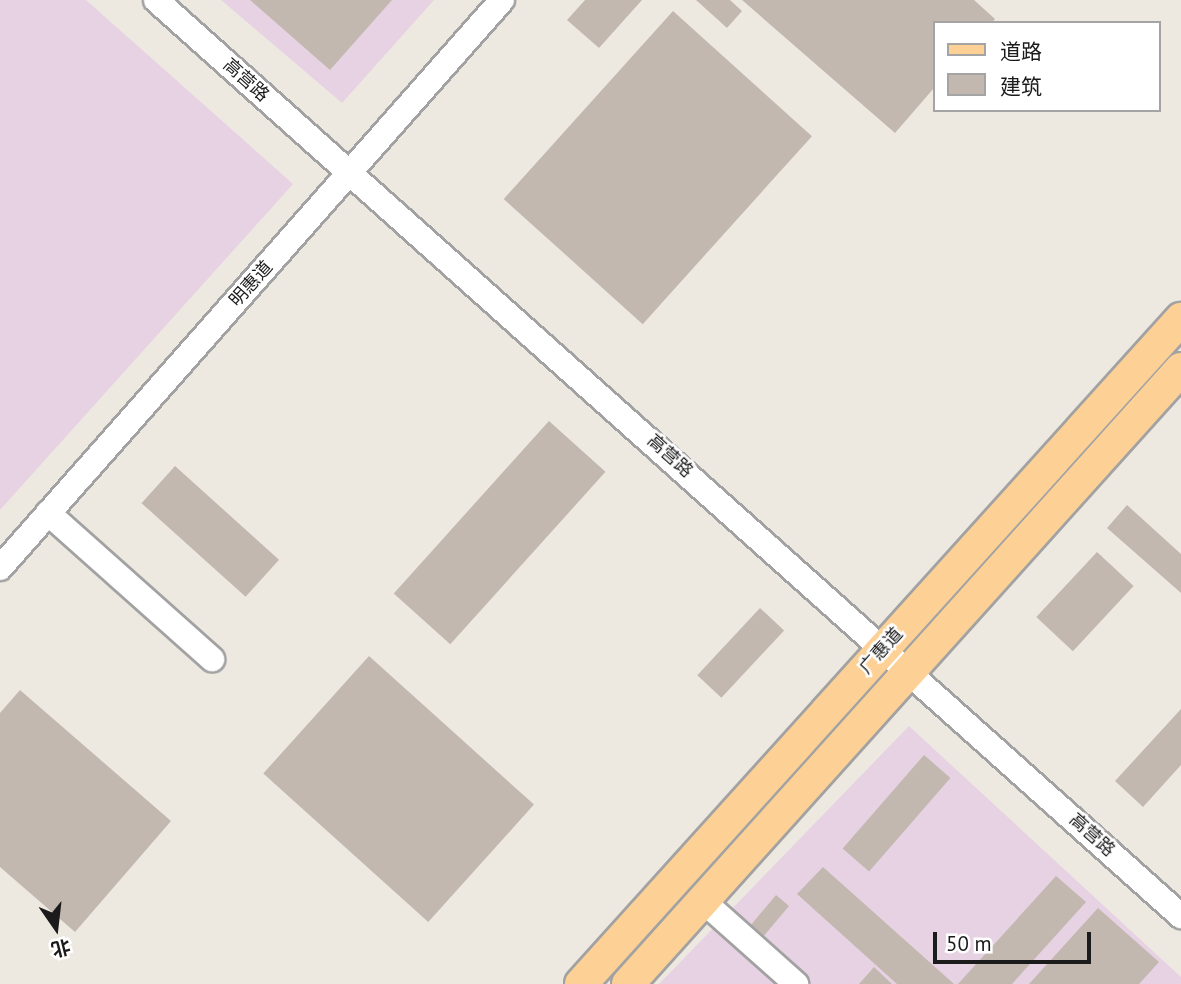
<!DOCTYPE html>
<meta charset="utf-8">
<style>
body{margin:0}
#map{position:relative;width:1181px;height:984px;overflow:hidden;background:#ede9e1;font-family:"PT Sans","Noto Sans SC",sans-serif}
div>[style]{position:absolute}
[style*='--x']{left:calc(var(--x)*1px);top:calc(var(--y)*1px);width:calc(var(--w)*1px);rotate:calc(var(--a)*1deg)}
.industrial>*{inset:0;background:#e7d2e3}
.building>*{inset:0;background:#c2b8b0;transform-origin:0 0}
.roads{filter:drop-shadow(2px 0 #a2a2a2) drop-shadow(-2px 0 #a2a2a2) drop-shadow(0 2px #a2a2a2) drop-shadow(0 -2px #a2a2a2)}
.minor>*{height:24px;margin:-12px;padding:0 12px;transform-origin:12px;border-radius:12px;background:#fff}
.major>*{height:32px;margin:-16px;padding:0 16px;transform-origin:16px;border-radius:16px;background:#fdd196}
span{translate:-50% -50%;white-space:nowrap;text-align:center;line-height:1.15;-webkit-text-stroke:5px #fff;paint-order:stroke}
.street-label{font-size:18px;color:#1b1b1b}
.legend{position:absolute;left:933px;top:21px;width:228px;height:91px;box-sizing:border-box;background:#fff;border:2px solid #a4a4a4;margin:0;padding:9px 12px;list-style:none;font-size:21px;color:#1b1b1b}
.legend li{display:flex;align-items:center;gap:14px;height:35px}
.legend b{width:35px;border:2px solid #a4a4a4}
.north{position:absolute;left:21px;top:893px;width:70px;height:70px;-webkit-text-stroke:5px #fff;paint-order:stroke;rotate:166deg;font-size:19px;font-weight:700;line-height:28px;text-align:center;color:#1b1b1b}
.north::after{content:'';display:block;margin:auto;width:24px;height:32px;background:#1b1b1b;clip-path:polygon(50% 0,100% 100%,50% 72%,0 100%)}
.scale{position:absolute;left:933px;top:932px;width:158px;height:32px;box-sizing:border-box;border:4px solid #1b1b1b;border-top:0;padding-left:9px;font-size:21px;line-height:24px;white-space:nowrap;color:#1b1b1b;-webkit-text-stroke:5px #fff;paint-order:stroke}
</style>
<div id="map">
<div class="industrial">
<i style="clip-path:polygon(0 0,86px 0,293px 184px,0 510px)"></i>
<i style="clip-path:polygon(221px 0,434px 0,342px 103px)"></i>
<i style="clip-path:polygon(909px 726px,1181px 977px,1181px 984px,659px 984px)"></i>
</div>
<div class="building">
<i style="clip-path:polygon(250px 0,392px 0,330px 70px)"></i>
<i style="clip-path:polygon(585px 0,642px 0,599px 48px,567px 20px)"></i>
<i style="clip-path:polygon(696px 0,730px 0,742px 11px,727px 28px)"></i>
<i style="clip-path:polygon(742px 0,974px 0,995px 19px,992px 23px,934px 23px,934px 88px,895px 133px)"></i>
<i style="left:673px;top:11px;width:187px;height:253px;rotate:42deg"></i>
<i style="left:549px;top:421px;width:76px;height:232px;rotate:42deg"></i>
<i style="left:175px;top:466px;width:140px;height:50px;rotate:42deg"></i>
<i style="clip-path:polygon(1127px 505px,1181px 554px,1181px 593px,1107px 528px)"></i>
<i style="left:1097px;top:552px;width:50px;height:89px;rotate:43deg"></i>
<i style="left:760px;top:608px;width:33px;height:92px;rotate:43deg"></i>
<i style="left:369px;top:656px;width:222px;height:158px;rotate:42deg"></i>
<i style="clip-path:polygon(20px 690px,171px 821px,75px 932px,0 867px,0 713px)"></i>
<i style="clip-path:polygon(1181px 709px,1181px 765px,1143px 807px,1115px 781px)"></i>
<i style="left:924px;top:755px;width:35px;height:124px;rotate:41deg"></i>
<i style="clip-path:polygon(823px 867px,954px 984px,897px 984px,797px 894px)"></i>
<i style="clip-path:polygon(1056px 876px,1086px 902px,1012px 984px,958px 984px)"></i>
<i style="left:776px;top:895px;width:17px;height:39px;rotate:40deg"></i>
<i style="clip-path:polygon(1098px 908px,1159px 962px,1139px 984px,1029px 984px)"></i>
<i style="clip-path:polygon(874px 967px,892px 984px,859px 984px)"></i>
</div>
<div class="roads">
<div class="minor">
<i style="--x:156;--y:0;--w:1375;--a:41.79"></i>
<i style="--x:48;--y:513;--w:220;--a:41.7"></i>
<i style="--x:0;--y:568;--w:758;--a:-48.53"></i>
<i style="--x:703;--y:901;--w:125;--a:41.7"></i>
</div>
<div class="major">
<i style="--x:581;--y:984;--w:896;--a:-47.94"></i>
<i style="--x:628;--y:984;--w:827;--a:-48.04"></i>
</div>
</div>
<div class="street-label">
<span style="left:246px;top:80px;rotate:42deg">高营路</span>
<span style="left:251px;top:284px;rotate:-48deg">明惠道</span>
<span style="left:670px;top:456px;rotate:42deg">高营路</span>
<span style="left:881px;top:651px;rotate:-48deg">广惠道</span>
<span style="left:1092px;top:835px;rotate:42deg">高营路</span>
</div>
<ul class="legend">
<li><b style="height:9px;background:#fdd196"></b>道路</li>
<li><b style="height:19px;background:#c2b8b0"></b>建筑</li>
</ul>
<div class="north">北</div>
<div class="scale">50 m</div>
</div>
